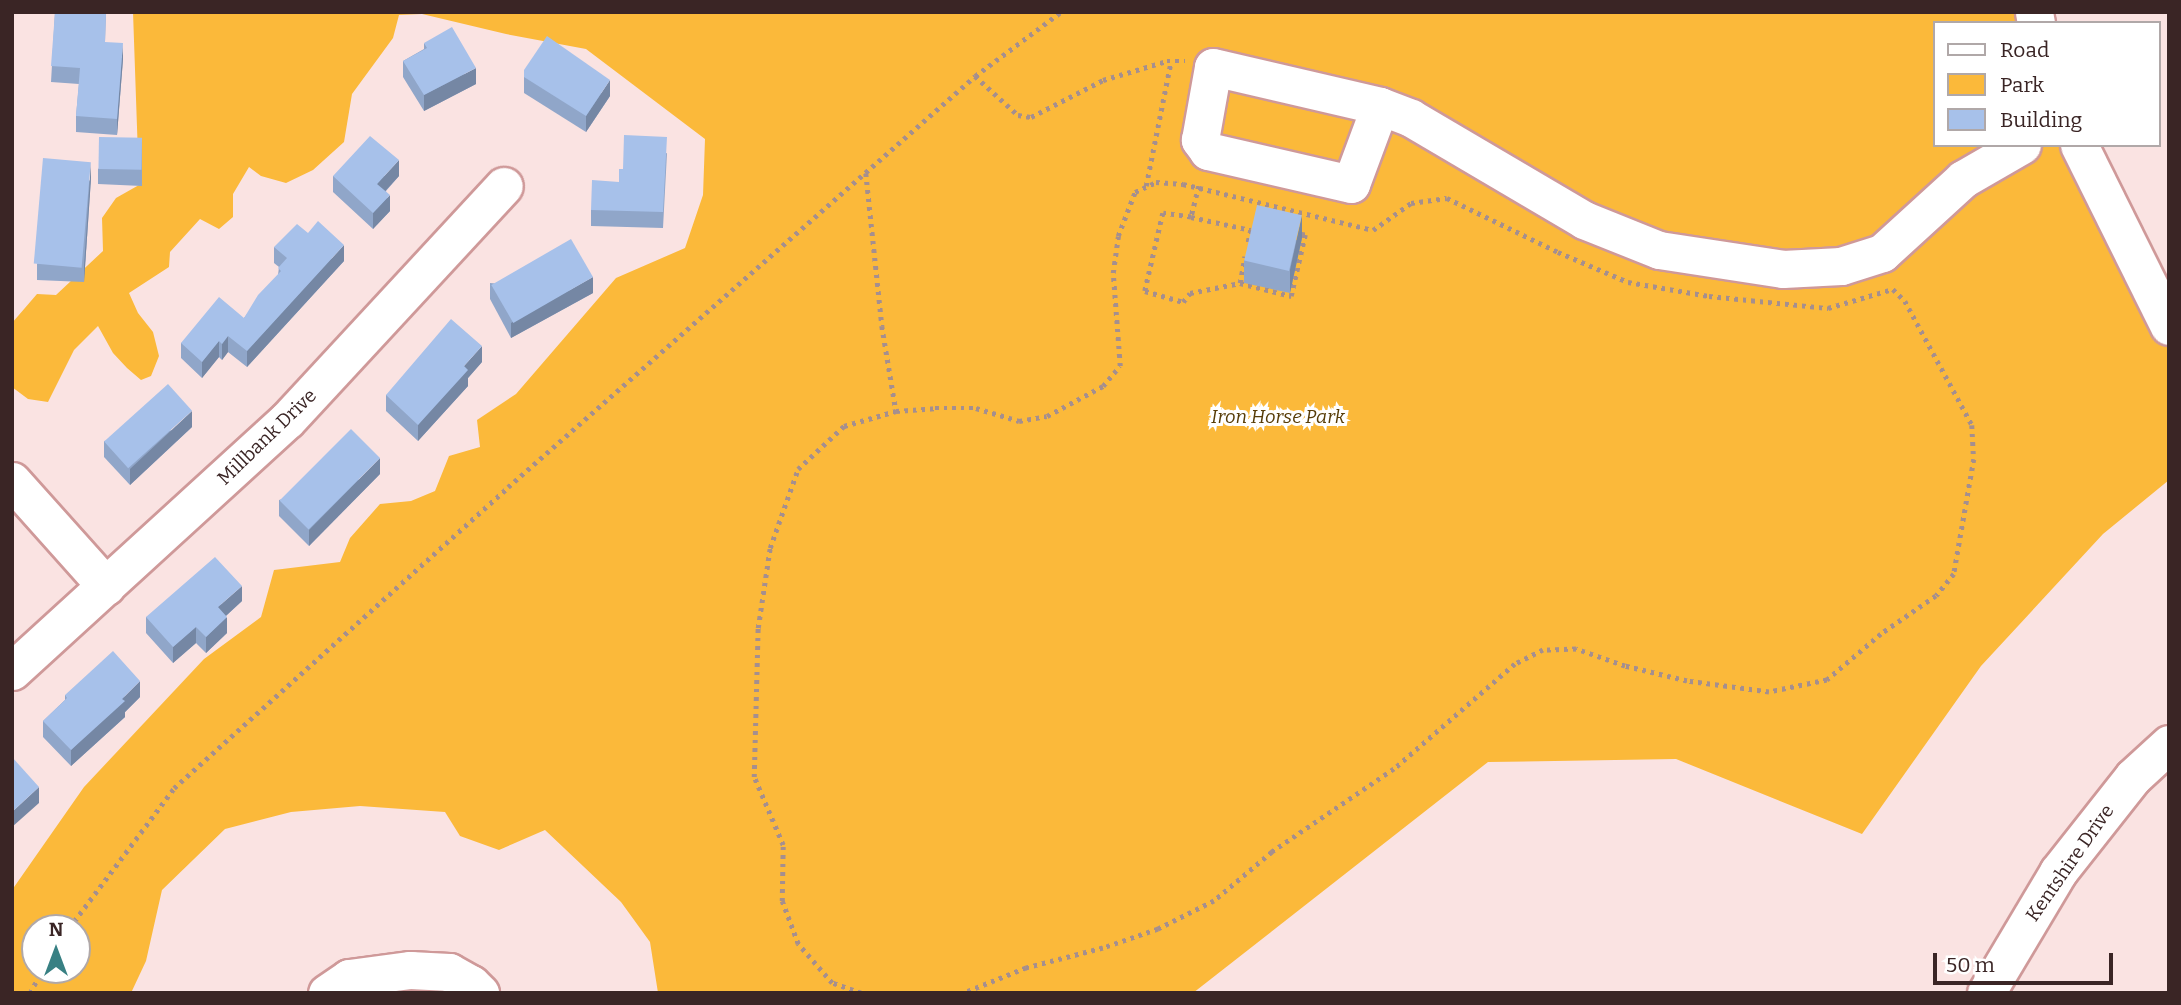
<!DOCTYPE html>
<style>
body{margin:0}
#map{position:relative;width:2181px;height:1005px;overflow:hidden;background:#fae3e2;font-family:Bitter,serif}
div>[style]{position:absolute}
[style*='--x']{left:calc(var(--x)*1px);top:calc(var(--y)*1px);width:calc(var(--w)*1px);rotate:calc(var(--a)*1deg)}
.green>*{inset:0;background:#fbb93a}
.path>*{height:4.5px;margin-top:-2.25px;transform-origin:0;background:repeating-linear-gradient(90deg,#a58f8e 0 3.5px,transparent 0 8.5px)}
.roads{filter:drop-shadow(2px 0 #cf9999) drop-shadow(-2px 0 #cf9999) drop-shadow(0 2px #cf9999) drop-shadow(0 -2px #cf9999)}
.minor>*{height:37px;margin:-18.5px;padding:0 18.5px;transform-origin:18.5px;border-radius:18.5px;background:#fff}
.wall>*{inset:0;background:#90a6c9}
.shaded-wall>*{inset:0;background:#7587a4}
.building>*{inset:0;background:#a7c1ea;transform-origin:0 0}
span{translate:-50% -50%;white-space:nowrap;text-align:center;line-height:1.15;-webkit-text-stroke:6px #fff;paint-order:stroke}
.park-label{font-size:19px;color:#573c07;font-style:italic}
.street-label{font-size:19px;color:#3a2525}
.frame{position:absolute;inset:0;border:14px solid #3a2525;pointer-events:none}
.legend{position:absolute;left:1933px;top:21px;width:228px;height:126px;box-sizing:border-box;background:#fff;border:2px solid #b0a8a8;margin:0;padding:9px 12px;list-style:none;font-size:21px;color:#3a2525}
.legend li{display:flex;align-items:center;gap:14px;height:35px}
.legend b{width:35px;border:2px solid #b0a8a8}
.north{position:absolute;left:21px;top:914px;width:70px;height:70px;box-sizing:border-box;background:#fff;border:2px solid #b0a8a8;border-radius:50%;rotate:0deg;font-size:19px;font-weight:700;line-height:28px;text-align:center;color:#3a2525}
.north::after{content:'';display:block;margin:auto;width:24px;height:32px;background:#388083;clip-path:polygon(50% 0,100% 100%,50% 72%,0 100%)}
.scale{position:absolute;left:1933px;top:953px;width:180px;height:32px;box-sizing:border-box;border:4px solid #3a2525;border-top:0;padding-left:9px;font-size:21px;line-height:24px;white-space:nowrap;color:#3a2525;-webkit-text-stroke:5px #fff;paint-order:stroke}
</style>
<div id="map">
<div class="green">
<i style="clip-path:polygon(evenodd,133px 12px,2034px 12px,2036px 23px,1934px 23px,1934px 145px,2079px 145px,2169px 326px,2169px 480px,2103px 534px,1981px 666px,1862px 834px,1676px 759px,1488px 762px,1193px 993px,658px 993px,650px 942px,621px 902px,545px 830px,499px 850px,460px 836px,445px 812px,360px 806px,291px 812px,225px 829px,162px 890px,146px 961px,131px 993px,12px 993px,12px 890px,84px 787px,204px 659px,261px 617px,274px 570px,340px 562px,350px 538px,380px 504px,411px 501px,435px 491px,449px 456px,480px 447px,477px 420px,516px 394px,616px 278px,685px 248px,703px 195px,705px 139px,586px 49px,506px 34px,422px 14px,399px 15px,393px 38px,352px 94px,344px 142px,313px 170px,286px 183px,261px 176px,249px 167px,233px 194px,233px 217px,219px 229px,200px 219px,170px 252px,169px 267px,129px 293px,138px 313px,153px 332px,159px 356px,151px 376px,141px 380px,127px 368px,113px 353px,98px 326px,74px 350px,48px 402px,28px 399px,12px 387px,12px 323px,37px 294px,56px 295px,103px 251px,102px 218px,116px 198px,139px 185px,133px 12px,35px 928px,77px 928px,77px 970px,35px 970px,35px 928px)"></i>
</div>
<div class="path">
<i style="--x:975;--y:76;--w:58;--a:42.2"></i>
<i style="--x:1018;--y:115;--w:13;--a:9"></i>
<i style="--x:1031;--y:117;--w:81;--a:-27.2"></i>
<i style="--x:1103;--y:80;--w:67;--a:-16.5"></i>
<i style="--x:1167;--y:61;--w:18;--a:0"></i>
<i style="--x:866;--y:173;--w:154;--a:84"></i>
<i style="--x:882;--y:326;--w:86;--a:80.6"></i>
<i style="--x:1146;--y:186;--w:127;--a:-78.7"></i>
<i style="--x:1199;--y:186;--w:32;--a:104"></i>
<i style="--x:1191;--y:217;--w:28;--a:-172"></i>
<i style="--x:1163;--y:213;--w:80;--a:103"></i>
<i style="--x:1145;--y:291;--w:40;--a:16"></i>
<i style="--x:1183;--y:302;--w:11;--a:-52"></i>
<i style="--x:1190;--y:293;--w:51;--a:-11.3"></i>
<i style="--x:1240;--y:283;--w:27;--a:-80"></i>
<i style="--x:1191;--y:217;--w:61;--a:12.2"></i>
<i style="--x:1251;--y:230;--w:14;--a:102"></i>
<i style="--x:1240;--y:283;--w:53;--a:14.3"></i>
<i style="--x:1291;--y:296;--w:63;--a:-77.1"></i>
<i style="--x:1305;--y:235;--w:7;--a:-172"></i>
<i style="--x:69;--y:928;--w:175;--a:-53.1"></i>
<i style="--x:174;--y:788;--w:450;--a:-42"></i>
<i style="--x:508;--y:487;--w:622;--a:-41.35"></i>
<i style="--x:975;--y:76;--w:107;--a:-36.7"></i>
<i style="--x:30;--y:993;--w:26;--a:-62"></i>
<i style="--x:861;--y:993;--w:31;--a:-161"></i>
<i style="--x:832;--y:983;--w:52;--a:-131.1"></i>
<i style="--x:798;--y:944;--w:46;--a:-110.4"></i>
<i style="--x:782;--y:901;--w:56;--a:-89"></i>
<i style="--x:783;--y:845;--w:74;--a:-113.1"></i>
<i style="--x:754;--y:777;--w:149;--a:-88.5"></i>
<i style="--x:758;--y:628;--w:81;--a:-81.5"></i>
<i style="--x:770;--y:548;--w:84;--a:-70.5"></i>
<i style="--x:798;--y:469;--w:63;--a:-43.1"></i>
<i style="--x:844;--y:426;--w:54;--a:-16.1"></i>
<i style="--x:896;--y:411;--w:39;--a:-4"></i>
<i style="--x:935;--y:408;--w:41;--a:0"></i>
<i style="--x:976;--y:408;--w:45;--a:16.8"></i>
<i style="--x:1019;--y:421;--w:28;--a:-10"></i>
<i style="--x:1047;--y:416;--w:64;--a:-28.2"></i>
<i style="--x:1103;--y:386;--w:26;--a:-50"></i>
<i style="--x:1120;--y:366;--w:93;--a:-94.3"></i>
<i style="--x:1113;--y:273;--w:37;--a:-82"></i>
<i style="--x:1118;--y:236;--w:47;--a:-68.9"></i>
<i style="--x:1135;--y:192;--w:23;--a:-25"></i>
<i style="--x:1156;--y:182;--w:27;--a:4"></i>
<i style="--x:1183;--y:184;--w:195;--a:13.6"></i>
<i style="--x:1373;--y:230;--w:47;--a:-35.4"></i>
<i style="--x:1411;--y:203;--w:36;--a:-8"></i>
<i style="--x:1447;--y:198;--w:123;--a:25.9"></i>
<i style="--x:1558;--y:252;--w:76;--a:23.2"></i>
<i style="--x:1628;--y:282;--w:82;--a:9.8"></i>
<i style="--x:1709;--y:296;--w:120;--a:5.8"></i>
<i style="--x:1828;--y:308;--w:68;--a:-16.3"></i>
<i style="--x:1893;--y:289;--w:17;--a:45"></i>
<i style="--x:1905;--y:301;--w:141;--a:61.6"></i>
<i style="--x:1972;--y:425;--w:34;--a:87"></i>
<i style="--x:1974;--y:459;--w:117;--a:99.9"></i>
<i style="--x:1954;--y:574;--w:28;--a:129"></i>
<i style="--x:1936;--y:596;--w:67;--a:145.4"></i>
<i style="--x:1881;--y:634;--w:71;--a:139.6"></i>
<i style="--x:1827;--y:680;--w:59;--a:168.3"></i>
<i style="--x:1769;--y:692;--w:83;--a:-172.4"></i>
<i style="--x:1687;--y:681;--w:64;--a:-166.4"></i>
<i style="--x:1625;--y:666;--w:52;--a:-160.9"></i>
<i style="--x:1576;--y:649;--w:33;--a:178"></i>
<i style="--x:1543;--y:650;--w:31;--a:153"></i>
<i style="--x:1515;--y:664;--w:160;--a:139"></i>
<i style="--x:1394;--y:769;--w:148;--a:145.8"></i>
<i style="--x:1272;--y:852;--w:76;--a:139.8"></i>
<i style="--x:1214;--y:901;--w:63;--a:153.4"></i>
<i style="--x:1158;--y:929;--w:58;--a:160.9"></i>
<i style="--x:1103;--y:948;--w:80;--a:165.4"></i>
<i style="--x:1026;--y:968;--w:67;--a:158"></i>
</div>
<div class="roads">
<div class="minor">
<i style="--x:2034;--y:12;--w:11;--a:80"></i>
<i style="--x:1380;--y:106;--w:83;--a:110.4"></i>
<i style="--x:1351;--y:184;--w:147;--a:-167"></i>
<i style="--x:1208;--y:151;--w:14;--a:-126"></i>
<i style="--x:1200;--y:140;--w:74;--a:-79.9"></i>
<i style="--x:1213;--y:67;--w:171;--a:13.1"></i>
<i style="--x:1380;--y:106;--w:33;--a:21"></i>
<i style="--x:1411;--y:118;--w:201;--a:30.5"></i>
<i style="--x:1584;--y:220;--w:81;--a:21.8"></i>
<i style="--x:1659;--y:250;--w:125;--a:8.7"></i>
<i style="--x:1783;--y:269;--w:58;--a:-3"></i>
<i style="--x:1841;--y:266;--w:43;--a:-17.6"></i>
<i style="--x:1882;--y:253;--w:110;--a:-42.4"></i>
<i style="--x:1963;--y:179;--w:68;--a:-30"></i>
<i style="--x:2079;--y:145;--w:202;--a:63.6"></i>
<i style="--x:12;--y:481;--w:141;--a:48.2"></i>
<i style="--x:12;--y:671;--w:372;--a:-42.4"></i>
<i style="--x:287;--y:420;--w:319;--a:-47.2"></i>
<i style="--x:327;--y:993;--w:27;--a:-34"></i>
<i style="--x:349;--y:978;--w:62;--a:-7.5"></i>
<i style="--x:410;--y:970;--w:39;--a:3"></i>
<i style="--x:449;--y:972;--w:25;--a:29"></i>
<i style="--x:471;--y:984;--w:13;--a:45"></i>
<i style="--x:1986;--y:993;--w:141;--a:-59.2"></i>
<i style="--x:2058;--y:872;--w:121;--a:-51.7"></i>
<i style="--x:2133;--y:777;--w:49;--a:-42.5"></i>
</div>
</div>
<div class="wall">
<i style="clip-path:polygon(55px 12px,106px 12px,105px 42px,123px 59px,117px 135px,76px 132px,76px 116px,79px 84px,51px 82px)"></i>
<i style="clip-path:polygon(424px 43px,476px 84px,424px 111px,403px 77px,403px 61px,424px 49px)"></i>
<i style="clip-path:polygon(524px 70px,610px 96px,586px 132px,524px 93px)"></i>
<i style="clip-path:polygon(142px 138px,142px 186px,98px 184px,98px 169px)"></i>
<i style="clip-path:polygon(667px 153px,663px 228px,591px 226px,591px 210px,619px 182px,623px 169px)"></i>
<i style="clip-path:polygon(333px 176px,399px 176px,386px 191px,390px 211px,373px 229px,333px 192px)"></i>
<i style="clip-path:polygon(91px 178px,84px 282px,37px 280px,37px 264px)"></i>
<i style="clip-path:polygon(1302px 238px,1290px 293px,1244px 283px,1244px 260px)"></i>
<i style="clip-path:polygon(274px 247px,344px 261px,247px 367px,228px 352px,222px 360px,219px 357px,202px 378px,181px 358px,181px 343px,244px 318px,278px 275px,279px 267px,274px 263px)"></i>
<i style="clip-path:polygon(490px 283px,593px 293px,511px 338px,490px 299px)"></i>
<i style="clip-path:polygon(482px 362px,468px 378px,468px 386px,418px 441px,386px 411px,386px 395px)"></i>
<i style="clip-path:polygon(192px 427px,130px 485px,104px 457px,104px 441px)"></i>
<i style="clip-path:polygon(380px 474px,309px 546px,279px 516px,279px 500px)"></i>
<i style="clip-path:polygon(242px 601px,226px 616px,227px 633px,206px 653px,196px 643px,173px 663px,146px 633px,146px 617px)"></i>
<i style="clip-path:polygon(65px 695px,140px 697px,125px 712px,125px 717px,71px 766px,43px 737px,43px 721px,65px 700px)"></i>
</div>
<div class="shaded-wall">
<i style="clip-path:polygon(123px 43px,123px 59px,117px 135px,117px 119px)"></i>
<i style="clip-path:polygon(476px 68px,476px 84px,424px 111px,424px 95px)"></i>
<i style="clip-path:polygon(610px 80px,610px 96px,586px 132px,586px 116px)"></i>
<i style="clip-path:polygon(399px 160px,399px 176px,377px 200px,377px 184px)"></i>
<i style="clip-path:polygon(91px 162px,91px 178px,84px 282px,84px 266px)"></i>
<i style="clip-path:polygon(390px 195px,390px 211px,373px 229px,373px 213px)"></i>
<i style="clip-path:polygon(1302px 215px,1302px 238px,1290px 293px,1290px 270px)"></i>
<i style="clip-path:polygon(344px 245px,344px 261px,247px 367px,247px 351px)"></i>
<i style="clip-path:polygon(593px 277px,593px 293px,511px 338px,511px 323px)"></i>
<i style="clip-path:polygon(228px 336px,228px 352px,222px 360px,222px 344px)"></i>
<i style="clip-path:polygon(219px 341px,219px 357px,202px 378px,202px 362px)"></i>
<i style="clip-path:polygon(482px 346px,482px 362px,468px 378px,468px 386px,418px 441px,418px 425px,464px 366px)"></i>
<i style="clip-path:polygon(192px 411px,192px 427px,130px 485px,130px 469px)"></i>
<i style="clip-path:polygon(380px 458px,380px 474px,309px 546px,309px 530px)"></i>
<i style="clip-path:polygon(242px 586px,242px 601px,218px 623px,218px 607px)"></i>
<i style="clip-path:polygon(227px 617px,227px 633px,206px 653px,206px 637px)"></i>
<i style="clip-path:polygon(196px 627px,196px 643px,173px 663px,173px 647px)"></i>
<i style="clip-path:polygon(140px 681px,140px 697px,125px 712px,125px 717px,71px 766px,71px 750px)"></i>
<i style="clip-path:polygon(39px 787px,39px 803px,12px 827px,12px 812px)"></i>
</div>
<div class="building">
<i style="clip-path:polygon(55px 12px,106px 12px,105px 42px,123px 43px,117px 119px,76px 116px,80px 68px,51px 66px)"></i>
<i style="clip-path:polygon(452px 27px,476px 68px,424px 95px,403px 61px,427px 48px,424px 43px)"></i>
<i style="clip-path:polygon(547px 36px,610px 80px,586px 116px,524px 77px,524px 70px)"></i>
<i style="clip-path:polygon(624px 135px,667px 137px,663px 212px,591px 210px,592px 180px,619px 182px,619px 169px,623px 169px)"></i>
<i style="clip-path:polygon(370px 136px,399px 160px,377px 184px,390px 195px,373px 213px,333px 176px)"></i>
<i style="left:99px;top:137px;width:43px;height:32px;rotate:1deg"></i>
<i style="left:43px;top:158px;width:48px;height:106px;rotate:5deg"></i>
<i style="left:1257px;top:205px;width:46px;height:57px;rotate:13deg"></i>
<i style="clip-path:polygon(318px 221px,344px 245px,247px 351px,228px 336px,222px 344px,219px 341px,202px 362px,181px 343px,219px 297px,244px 318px,258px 295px,281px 271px,278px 268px,287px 258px,274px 247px,297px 224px,308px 233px)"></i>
<i style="left:571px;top:239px;width:44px;height:92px;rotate:60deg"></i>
<i style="clip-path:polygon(451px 319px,482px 346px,464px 366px,468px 370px,418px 425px,386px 395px)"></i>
<i style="left:168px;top:384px;width:36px;height:86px;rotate:48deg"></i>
<i style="left:351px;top:429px;width:41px;height:101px;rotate:45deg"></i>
<i style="clip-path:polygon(215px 557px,242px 586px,218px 607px,227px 617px,206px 637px,196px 627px,173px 647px,146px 617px)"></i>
<i style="clip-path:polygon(113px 651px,140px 681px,122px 699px,125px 701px,71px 750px,43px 721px,67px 698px,65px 695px)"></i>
<i style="clip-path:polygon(12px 757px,39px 787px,12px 812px)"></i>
</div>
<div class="park-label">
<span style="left:1278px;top:417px">Iron Horse Park</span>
</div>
<div class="street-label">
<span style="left:267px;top:437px;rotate:-44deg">Millbank Drive</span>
<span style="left:2070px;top:863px;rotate:-55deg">Kentshire Drive</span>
</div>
<div class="frame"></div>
<ul class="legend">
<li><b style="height:9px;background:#fff"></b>Road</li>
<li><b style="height:19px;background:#fbb93a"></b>Park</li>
<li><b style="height:19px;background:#a7c1ea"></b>Building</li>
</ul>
<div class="north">N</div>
<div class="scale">50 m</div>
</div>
